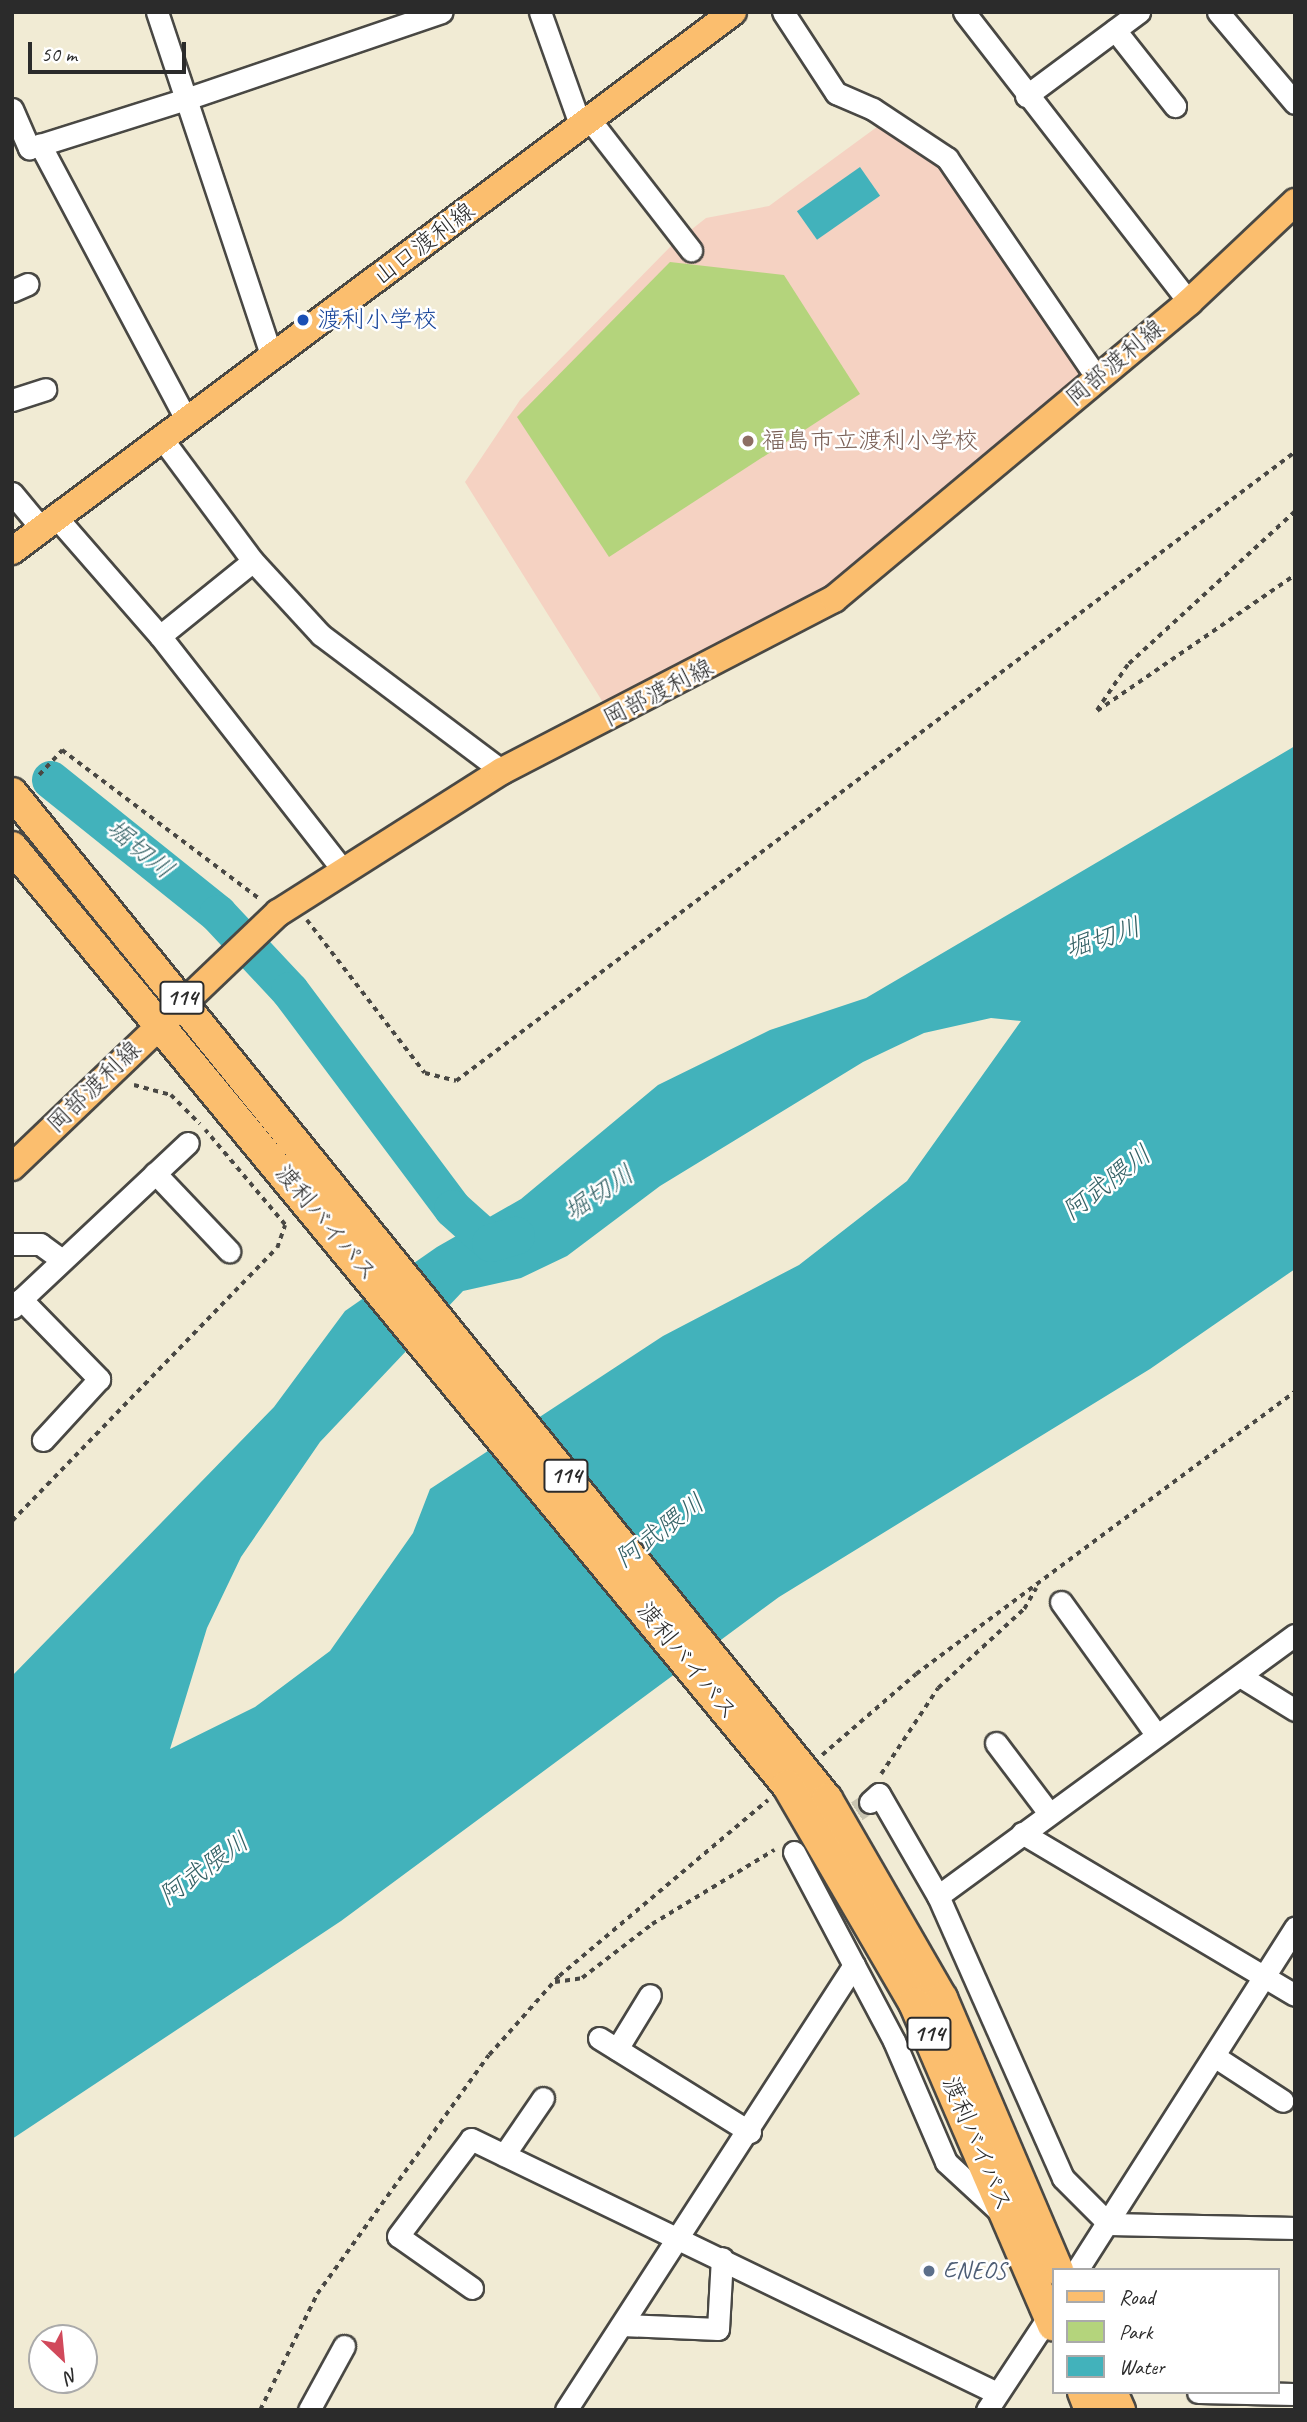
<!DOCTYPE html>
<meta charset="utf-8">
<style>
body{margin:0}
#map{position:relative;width:1307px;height:2422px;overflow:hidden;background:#f1ebd4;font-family:Caveat,"Klee One",sans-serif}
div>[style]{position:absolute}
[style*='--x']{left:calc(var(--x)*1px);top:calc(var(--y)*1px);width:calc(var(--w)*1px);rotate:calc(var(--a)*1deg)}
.built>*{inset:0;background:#f5d2c2}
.green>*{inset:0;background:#b4d47c}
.water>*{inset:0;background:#42b2bb;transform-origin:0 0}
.river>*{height:38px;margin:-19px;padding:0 19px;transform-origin:19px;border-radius:19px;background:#42b2bb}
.minor-tunnel>*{height:21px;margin-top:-10.5px;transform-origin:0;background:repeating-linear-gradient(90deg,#c9c5b2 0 21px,transparent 0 31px)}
.path>*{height:3.5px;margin-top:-1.75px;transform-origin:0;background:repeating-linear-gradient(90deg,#494844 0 5px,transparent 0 10px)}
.roads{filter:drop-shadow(2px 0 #494844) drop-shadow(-2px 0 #494844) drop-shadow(0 2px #494844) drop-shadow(0 -2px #494844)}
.minor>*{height:21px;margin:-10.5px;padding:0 10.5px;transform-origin:10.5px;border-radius:10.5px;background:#fff}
.major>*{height:26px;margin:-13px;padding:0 13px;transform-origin:13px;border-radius:13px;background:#fbbe6e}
.highway>*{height:30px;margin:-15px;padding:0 15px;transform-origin:15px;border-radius:15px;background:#fbbe6e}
.dots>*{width:19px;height:19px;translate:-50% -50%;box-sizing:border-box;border:4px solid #fff;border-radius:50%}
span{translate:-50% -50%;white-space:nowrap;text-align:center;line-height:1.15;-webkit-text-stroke:5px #fff;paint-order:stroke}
.shield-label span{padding:2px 5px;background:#fff;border:2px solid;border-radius:5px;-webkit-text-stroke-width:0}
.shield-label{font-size:23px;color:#2b2b2b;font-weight:700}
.street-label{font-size:24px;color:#2b2b2b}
.transit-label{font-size:24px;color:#164399}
.left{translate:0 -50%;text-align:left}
.education-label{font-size:24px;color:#785e54}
.service-label{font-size:24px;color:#4e5e75}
.water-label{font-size:26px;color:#346165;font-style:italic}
.frame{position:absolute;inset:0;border:14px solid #2b2b2b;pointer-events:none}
.legend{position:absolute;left:1052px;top:2268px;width:228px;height:126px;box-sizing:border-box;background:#fff;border:2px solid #aaa;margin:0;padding:9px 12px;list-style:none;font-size:21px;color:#2b2b2b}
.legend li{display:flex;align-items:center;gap:14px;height:35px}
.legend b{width:35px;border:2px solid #aaa}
.north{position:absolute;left:28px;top:2324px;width:70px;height:70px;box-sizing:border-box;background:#fff;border:2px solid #aaa;border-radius:50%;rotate:154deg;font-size:19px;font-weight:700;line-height:28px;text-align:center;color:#2b2b2b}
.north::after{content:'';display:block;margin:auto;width:24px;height:32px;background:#d1495b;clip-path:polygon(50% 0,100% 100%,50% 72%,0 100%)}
.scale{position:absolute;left:28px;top:42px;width:158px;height:32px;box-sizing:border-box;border:4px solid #2b2b2b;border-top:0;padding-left:9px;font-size:21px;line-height:24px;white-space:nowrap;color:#2b2b2b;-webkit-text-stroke:5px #fff;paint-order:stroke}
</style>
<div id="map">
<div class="built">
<i style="clip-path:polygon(881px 124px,945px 170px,1088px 369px,835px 582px,604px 704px,465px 482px,520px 400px,672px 245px,706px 218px,769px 206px)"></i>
</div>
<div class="green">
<i style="clip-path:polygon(670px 262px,784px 275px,860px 394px,609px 557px,517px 417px)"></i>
</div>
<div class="water">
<i style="left:860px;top:167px;width:35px;height:77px;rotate:55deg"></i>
<i style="clip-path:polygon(evenodd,1295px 746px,1295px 1269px,1150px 1369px,779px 1597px,341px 1921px,12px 2139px,12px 1676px,274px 1407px,345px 1311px,437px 1247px,521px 1199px,658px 1085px,770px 1030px,866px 998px,1295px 746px,991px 1018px,1021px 1021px,907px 1181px,799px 1265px,663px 1336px,430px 1489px,413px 1533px,330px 1651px,255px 1707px,170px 1749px,207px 1628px,241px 1557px,320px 1442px,463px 1291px,521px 1278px,567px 1256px,660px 1186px,863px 1062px,924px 1033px,991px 1018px)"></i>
</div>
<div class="river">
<i style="--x:51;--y:780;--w:214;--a:38.7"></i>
<i style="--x:218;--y:914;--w:105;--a:46.9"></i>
<i style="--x:290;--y:991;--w:272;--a:53.2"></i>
<i style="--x:453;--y:1209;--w:51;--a:41.8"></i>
<i style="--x:491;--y:1243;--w:26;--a:-16"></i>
</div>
<div class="minor-tunnel">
<i style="--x:831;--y:1828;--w:47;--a:-33.7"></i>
</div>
<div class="path">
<i style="--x:1295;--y:512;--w:226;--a:137.5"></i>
<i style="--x:1128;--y:665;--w:55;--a:124"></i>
<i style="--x:1097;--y:711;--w:240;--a:-34.5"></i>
<i style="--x:39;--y:775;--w:34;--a:-47"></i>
<i style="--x:62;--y:750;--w:248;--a:37"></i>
<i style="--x:307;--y:920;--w:193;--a:52.4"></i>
<i style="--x:425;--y:1073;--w:32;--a:14"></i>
<i style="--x:456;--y:1081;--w:1049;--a:-36.86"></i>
<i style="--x:134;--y:1085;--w:38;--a:15"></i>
<i style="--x:171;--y:1095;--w:41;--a:45"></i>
<i style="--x:12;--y:1521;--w:380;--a:-45.9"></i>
<i style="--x:277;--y:1248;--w:24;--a:-71"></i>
<i style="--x:285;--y:1225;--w:124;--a:-130.1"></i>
<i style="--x:822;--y:1755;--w:124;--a:-40.8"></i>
<i style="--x:916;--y:1674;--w:473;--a:-36.7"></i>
<i style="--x:881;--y:1774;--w:103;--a:-56.5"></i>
<i style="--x:938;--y:1688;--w:117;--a:-42.6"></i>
<i style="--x:1024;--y:1609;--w:24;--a:-60"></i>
<i style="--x:555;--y:1982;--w:27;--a:-8"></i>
<i style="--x:582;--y:1978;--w:88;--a:-37.6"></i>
<i style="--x:652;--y:1924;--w:143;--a:-31.2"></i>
<i style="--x:260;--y:2410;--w:129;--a:-63.8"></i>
<i style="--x:317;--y:2294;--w:294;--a:-54.3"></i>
<i style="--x:489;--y:2055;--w:106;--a:-48.5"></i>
<i style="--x:559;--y:1976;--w:273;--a:-40.1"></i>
</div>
<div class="roads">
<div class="minor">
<i style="--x:157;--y:12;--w:92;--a:71.6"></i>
<i style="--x:186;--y:99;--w:270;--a:-18.8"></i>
<i style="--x:540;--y:12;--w:122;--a:70.4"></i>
<i style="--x:783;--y:12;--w:97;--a:56.8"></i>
<i style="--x:836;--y:93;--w:40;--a:23.4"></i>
<i style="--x:873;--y:109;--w:89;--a:33.5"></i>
<i style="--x:947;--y:158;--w:266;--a:55.7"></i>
<i style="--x:964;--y:12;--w:367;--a:52.2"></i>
<i style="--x:1218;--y:12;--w:119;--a:49.8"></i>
<i style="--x:1115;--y:30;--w:97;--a:51.7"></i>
<i style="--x:1026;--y:96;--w:141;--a:-36.6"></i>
<i style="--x:12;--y:109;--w:43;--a:66.4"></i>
<i style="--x:29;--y:148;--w:11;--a:-15"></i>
<i style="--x:590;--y:120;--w:165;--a:52.2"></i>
<i style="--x:12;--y:291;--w:17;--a:-24"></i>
<i style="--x:12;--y:400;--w:35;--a:-18"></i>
<i style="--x:187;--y:421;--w:313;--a:-118"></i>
<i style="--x:40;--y:145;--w:153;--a:-17.5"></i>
<i style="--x:186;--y:99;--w:273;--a:71.6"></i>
<i style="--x:163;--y:440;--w:151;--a:53.4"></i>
<i style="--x:253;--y:561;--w:100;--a:47.4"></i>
<i style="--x:321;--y:635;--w:226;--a:36.9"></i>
<i style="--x:12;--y:493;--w:47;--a:50.2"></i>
<i style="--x:57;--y:518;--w:157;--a:48.9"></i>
<i style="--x:160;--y:636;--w:296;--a:52"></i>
<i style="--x:160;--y:636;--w:119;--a:-38.9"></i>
<i style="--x:155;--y:1173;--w:108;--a:46.5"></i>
<i style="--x:12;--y:1244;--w:28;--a:0"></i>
<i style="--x:40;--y:1244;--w:27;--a:36"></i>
<i style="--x:21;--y:1299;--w:112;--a:45.7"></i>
<i style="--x:99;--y:1379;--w:83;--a:132.6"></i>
<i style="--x:12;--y:1308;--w:241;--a:-43.2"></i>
<i style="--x:1061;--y:1602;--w:163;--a:54.3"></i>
<i style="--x:1240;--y:1676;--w:65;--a:31.7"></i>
<i style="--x:996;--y:1743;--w:88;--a:52.9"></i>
<i style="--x:870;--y:1802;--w:12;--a:-42"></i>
<i style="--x:879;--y:1794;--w:118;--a:60"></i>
<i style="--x:938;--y:1896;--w:308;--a:66.1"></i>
<i style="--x:1063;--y:2178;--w:65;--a:45"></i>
<i style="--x:1109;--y:2224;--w:186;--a:1.2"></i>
<i style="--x:1022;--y:1833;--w:317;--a:30.7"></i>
<i style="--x:794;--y:1852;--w:214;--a:62.1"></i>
<i style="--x:894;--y:2041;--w:132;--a:66.7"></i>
<i style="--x:946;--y:2162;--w:72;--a:42.8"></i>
<i style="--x:938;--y:1896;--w:442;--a:-36.2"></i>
<i style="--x:599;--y:2038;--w:178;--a:31.9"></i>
<i style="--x:617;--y:2049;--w:63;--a:-58.6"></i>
<i style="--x:1214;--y:2056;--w:82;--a:33.1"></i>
<i style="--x:504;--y:2155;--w:69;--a:-55.6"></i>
<i style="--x:1077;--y:2270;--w:406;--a:-57.5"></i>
<i style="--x:472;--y:2288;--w:90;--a:-144.9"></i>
<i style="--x:398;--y:2236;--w:121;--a:-53"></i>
<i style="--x:471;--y:2139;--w:584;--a:25.78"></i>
<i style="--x:622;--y:2325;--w:96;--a:2.4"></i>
<i style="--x:718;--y:2329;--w:71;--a:-86.8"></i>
<i style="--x:1198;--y:2392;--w:97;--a:1.2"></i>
<i style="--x:309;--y:2410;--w:73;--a:-61.3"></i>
<i style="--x:566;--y:2410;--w:530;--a:-57.09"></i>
<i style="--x:987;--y:2410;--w:120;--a:-56.6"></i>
</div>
<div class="major">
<i style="--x:12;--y:551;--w:900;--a:-36.78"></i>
<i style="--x:12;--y:1167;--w:368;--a:-43.7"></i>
<i style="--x:278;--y:913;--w:265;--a:-32.4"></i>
<i style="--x:502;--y:771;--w:374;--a:-27.4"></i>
<i style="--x:834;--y:599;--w:463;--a:-39.9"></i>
<i style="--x:1189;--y:302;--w:146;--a:-43.3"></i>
</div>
<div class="highway">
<i style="--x:12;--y:793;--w:1295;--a:50.99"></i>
<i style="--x:827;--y:1799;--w:230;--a:60"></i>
<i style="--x:942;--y:1998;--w:296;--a:66.9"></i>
<i style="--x:12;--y:847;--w:1217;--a:50.44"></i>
<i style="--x:787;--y:1785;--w:252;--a:59.8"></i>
<i style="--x:914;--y:2003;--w:351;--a:66.7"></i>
<i style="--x:1083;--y:2392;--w:19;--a:69"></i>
<i style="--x:1112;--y:2392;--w:20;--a:66"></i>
</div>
</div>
<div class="dots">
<i style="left:303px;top:320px;background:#1a4fb4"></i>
<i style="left:748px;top:441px;background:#8d6e63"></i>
<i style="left:929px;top:2271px;background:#5c6f8a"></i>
</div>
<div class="shield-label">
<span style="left:182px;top:998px">114</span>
<span style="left:566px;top:1476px">114</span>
<span style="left:929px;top:2034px">114</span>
</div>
<div class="street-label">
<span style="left:424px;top:244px;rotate:-37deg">山口渡利線</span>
<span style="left:1115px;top:363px;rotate:-40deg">岡部渡利線</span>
<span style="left:658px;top:693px;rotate:-27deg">岡部渡利線</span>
<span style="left:94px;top:1087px;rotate:-44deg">岡部渡利線</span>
<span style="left:326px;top:1223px;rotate:50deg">渡利バイパス</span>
<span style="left:687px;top:1661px;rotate:51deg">渡利バイパス</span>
<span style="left:977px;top:2144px;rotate:67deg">渡利バイパス</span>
</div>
<div class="transit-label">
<span class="left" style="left:317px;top:320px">渡利小学校</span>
</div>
<div class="education-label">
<span class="left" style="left:762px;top:441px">福島市立渡利小学校</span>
</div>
<div class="service-label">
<span class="left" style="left:943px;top:2271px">ENEOS</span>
</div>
<div class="water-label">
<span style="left:140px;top:849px;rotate:39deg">堀切川</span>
<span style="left:1103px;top:938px;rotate:-18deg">堀切川</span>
<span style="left:1107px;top:1183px;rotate:-38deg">阿武隈川</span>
<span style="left:599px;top:1193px;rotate:-34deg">堀切川</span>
<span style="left:660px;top:1531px;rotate:-37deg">阿武隈川</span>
<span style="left:204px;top:1869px;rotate:-36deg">阿武隈川</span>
</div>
<div class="frame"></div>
<ul class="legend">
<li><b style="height:9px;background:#fbbe6e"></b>Road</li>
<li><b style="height:19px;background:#b4d47c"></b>Park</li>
<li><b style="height:19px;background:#42b2bb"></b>Water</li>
</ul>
<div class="north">N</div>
<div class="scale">50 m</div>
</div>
